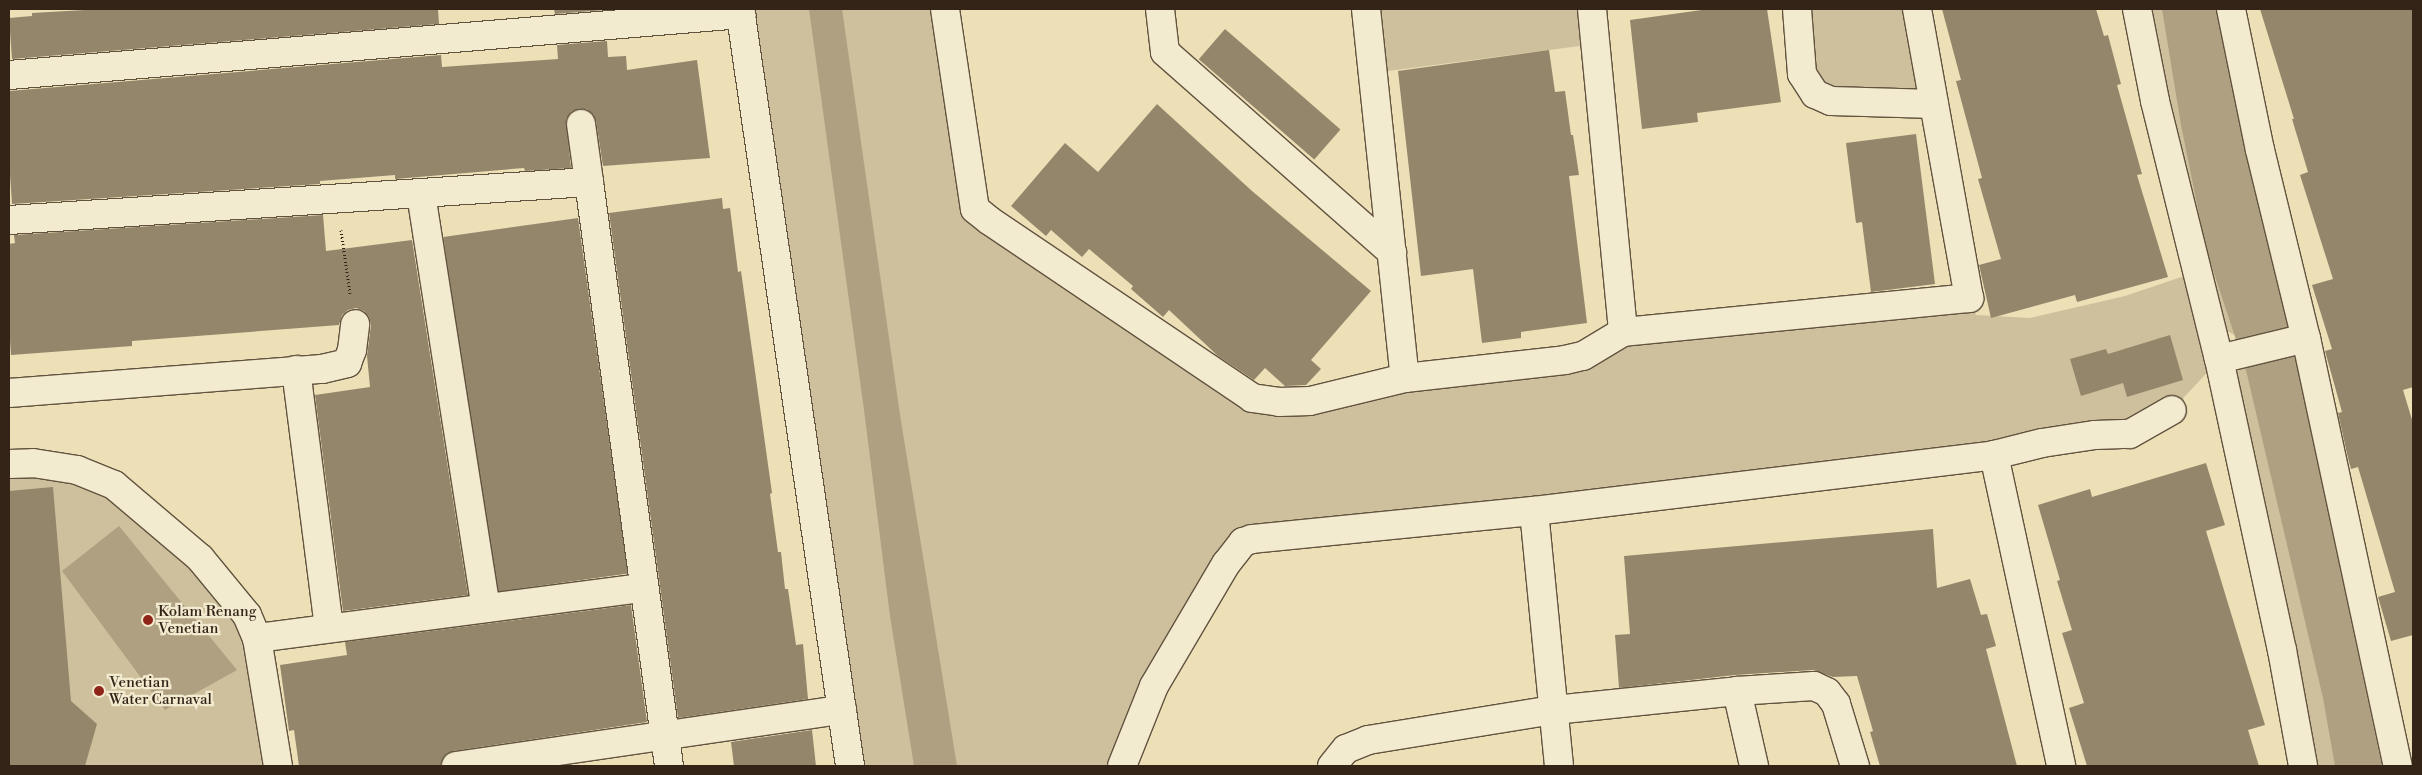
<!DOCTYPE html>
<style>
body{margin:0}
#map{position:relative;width:2422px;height:775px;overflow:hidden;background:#ede0b7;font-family:"Libre Bodoni",serif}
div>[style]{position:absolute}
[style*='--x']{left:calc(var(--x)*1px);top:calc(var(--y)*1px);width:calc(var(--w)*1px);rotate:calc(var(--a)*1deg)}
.green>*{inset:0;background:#cec09c}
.water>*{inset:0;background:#aea081}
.building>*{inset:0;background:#94866b;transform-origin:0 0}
.path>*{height:3px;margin-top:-1.5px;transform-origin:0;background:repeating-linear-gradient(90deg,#342418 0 1px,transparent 0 3.5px)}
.roads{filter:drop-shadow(1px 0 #625340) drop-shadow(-1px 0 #625340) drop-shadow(0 1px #625340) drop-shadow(0 -1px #625340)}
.minor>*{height:28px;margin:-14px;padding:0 14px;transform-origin:14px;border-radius:14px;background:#f3ebd0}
.dots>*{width:14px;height:14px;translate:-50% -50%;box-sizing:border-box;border:2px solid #f3ebd0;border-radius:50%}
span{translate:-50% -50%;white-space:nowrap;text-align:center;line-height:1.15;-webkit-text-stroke:4.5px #f3ebd0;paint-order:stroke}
.poi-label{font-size:15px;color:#342418}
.left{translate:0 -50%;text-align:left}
.frame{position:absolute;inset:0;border:10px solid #342418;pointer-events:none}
</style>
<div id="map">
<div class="green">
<i style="clip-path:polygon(740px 9px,945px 9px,975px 209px,1252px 398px,1969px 298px,1976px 315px,2030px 318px,2125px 296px,2196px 272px,2137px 9px,2231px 9px,2236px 336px,2210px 321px,2219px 359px,2306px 338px,2398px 766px,2303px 766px,2219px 360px,2172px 410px,2151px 422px,1252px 539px,1122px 766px,850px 766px)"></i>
<i style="clip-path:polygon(1366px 9px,1592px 9px,1595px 44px,1373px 73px)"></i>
<i style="clip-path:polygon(1797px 9px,1917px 9px,1934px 104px,1815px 94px)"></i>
<i style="clip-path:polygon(9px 466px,77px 470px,247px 615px,278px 766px,9px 766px)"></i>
</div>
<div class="water">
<i style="clip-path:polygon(809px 9px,842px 9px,900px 415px,957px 766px,914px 766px,890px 616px,864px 410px)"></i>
<i style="clip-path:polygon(2162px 9px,2221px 9px,2382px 766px,2335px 766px,2323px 698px,2246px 370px,2206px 249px,2181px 125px)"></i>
<i style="clip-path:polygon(119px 526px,237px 670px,165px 710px,62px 571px)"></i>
</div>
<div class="building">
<i style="clip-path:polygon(102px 9px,438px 9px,439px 24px,12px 59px,9px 18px,32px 16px,32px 13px)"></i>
<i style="clip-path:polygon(554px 9px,605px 9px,605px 10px,555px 14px)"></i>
<i style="clip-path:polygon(1709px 9px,1767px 9px,1781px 102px,1697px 113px,1698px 122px,1642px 129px,1630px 20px)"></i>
<i style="clip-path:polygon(1942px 9px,2096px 9px,2104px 36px,2108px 35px,2121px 84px,2117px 85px,2142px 174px,2137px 175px,2168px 277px,2077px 302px,2075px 295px,1991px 318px,1979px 265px,2001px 259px,1978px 179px,1982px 178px,1956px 81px,1961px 80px)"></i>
<i style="clip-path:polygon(2260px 9px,2413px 9px,2413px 387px,2403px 390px,2413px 423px,2413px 635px,2391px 641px,2378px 597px,2395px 592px,2358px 467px,2351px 469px,2348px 458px,2338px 413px,2342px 412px,2325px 351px,2332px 349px,2312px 285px,2333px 279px,2300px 175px,2308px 172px,2292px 119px,2294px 119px)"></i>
<i style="left:1225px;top:29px;width:153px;height:40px;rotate:41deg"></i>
<i style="clip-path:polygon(607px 41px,608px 57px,626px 56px,627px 70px,697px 60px,710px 158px,603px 166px,596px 121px,593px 114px,586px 109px,579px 109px,571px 112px,566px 119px,571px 168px,525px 171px,524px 168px,395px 179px,395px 175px,320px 181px,320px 184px,12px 204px,9px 160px,9px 91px,441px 55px,442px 67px,558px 59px,557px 45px)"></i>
<i style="clip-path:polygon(1549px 50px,1555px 92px,1565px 91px,1571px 135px,1573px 135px,1579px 175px,1569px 176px,1587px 323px,1521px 332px,1521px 338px,1482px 343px,1473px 269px,1421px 276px,1398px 71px)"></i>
<i style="clip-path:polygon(1157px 104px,1252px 191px,1371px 291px,1311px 360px,1321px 369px,1306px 385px,1285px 386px,1265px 368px,1254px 380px,1218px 356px,1169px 310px,1163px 317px,1131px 289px,1133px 286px,1089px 249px,1082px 257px,1051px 230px,1046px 236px,1011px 206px,1065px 143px,1098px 172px)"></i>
<i style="clip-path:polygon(1916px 134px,1935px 284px,1871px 292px,1862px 222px,1856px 223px,1846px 143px)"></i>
<i style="clip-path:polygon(722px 198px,723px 209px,730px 208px,738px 272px,741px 271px,772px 493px,770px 494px,778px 552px,781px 552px,785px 589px,788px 589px,796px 645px,803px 644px,808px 699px,678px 718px,609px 213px)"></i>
<i style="clip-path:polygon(323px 215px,326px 251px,412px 240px,468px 595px,343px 611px,315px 395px,370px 387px,367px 356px,371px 325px,369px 317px,364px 311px,356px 308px,348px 310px,342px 315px,339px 325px,132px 341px,132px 346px,11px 355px,9px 326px,9px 244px,15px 243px,14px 235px)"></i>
<i style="left:578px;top:218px;width:359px;height:136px;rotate:82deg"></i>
<i style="clip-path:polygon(2170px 335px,2183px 380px,2127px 397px,2123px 383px,2081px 396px,2070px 359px,2106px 349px,2108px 354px)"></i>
<i style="clip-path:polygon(2206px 463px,2225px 525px,2206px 531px,2265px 725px,2248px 730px,2259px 766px,2087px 766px,2069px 708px,2084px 703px,2062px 633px,2072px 630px,2057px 581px,2060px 580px,2038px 505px,2090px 489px,2092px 497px)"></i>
<i style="clip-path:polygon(53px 487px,71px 701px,97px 724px,85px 766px,9px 766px,9px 491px)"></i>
<i style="clip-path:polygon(1933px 529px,1937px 588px,1970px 579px,1981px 615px,1987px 614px,1996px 646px,1986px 649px,2017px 766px,1880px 766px,1870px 732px,1873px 731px,1857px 676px,1833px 677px,1813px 670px,1735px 675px,1619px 688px,1615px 635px,1630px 634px,1624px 556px)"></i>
<i style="clip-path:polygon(631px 605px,647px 722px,454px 751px,446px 754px,440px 766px,299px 766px,294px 730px,289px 731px,280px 665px,347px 655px,345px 642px)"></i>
<i style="clip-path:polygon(812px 730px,816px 766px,734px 766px,731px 742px)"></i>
</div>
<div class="path">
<i style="--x:341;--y:230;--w:64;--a:81.9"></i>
</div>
<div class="roads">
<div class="minor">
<i style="--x:740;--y:9;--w:765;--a:81.73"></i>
<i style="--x:945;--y:9;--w:202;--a:81.5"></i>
<i style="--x:975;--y:209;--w:19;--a:39"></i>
<i style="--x:990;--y:221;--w:316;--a:34"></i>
<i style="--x:1252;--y:398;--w:27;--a:8"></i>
<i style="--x:1279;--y:402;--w:31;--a:-2"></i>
<i style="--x:1310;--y:401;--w:98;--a:-13.6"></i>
<i style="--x:1405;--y:378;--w:161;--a:-6.4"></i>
<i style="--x:1565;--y:360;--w:18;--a:-13"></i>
<i style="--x:1583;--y:356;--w:47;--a:-31"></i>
<i style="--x:1623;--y:332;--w:348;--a:-5.6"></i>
<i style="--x:1969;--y:298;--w:294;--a:-100.2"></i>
<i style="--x:1160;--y:9;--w:43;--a:83.4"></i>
<i style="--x:1165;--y:52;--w:303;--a:41.4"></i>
<i style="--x:1366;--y:9;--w:371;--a:84"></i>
<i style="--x:1592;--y:9;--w:324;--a:84.5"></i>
<i style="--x:1797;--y:9;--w:65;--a:85.6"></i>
<i style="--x:1802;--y:74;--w:24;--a:57"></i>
<i style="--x:1815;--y:94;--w:17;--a:24"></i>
<i style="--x:1831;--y:101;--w:103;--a:1.7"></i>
<i style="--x:2137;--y:9;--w:94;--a:78.9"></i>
<i style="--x:2155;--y:101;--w:266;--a:76.1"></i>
<i style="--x:2219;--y:359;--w:298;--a:77.8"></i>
<i style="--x:2282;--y:650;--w:118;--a:79.7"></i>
<i style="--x:2231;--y:9;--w:144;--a:78.4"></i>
<i style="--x:2260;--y:150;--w:194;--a:76.3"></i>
<i style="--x:2306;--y:338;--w:438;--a:77.9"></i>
<i style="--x:9;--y:75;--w:735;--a:-4.76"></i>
<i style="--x:581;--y:124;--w:59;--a:82.1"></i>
<i style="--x:421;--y:194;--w:419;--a:81.1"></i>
<i style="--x:9;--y:220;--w:581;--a:-3.75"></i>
<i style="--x:589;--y:182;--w:589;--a:82.2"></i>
<i style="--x:2219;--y:359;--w:89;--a:-13.6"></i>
<i style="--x:296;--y:370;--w:260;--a:82.7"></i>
<i style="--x:9;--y:393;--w:314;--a:-4.4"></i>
<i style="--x:322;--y:369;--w:26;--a:-13"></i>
<i style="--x:347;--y:363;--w:14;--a:-69"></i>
<i style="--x:352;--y:350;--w:26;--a:-83"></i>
<i style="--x:1994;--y:455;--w:318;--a:77.8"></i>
<i style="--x:9;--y:464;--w:24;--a:-2"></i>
<i style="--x:33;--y:463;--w:45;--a:9"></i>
<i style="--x:77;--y:470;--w:40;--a:22"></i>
<i style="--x:114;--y:485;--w:113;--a:40.3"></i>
<i style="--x:200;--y:558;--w:74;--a:50.5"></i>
<i style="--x:247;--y:615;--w:25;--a:67"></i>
<i style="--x:257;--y:638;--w:130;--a:80.7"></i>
<i style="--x:1534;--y:511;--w:256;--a:84.4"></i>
<i style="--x:257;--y:638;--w:390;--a:-7.4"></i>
<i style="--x:1737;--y:691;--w:77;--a:77.2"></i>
<i style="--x:456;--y:766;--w:390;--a:-8.3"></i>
<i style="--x:1122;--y:766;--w:86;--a:-68.2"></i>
<i style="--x:1154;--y:686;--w:142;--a:-59.5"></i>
<i style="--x:1226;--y:564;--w:28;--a:-52"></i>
<i style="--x:1243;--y:542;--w:9;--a:-18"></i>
<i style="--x:1252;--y:539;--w:283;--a:-5.7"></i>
<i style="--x:1534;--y:511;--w:463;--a:-6.9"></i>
<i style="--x:1994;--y:455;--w:49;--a:-14"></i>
<i style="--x:2042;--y:443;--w:54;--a:-8.6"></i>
<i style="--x:2095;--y:435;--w:35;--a:-2"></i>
<i style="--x:2130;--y:434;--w:48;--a:-29.7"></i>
<i style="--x:1332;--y:766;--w:22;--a:-51"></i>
<i style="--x:1346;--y:749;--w:24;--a:-22"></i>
<i style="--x:1368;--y:740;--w:188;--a:-9.2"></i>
<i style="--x:1554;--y:710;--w:184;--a:-5.9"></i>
<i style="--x:1737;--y:691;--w:77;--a:-3.7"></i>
<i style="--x:1814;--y:686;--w:14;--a:25"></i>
<i style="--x:1827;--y:692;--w:15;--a:53"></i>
<i style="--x:1836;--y:704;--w:65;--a:73"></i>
</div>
</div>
<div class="dots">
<i style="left:148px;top:620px;background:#8f2418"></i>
<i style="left:99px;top:691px;background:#8f2418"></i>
</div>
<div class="poi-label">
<span class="left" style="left:158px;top:620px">Kolam Renang<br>Venetian</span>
<span class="left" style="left:109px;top:691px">Venetian<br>Water Carnaval</span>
</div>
<div class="frame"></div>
</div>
